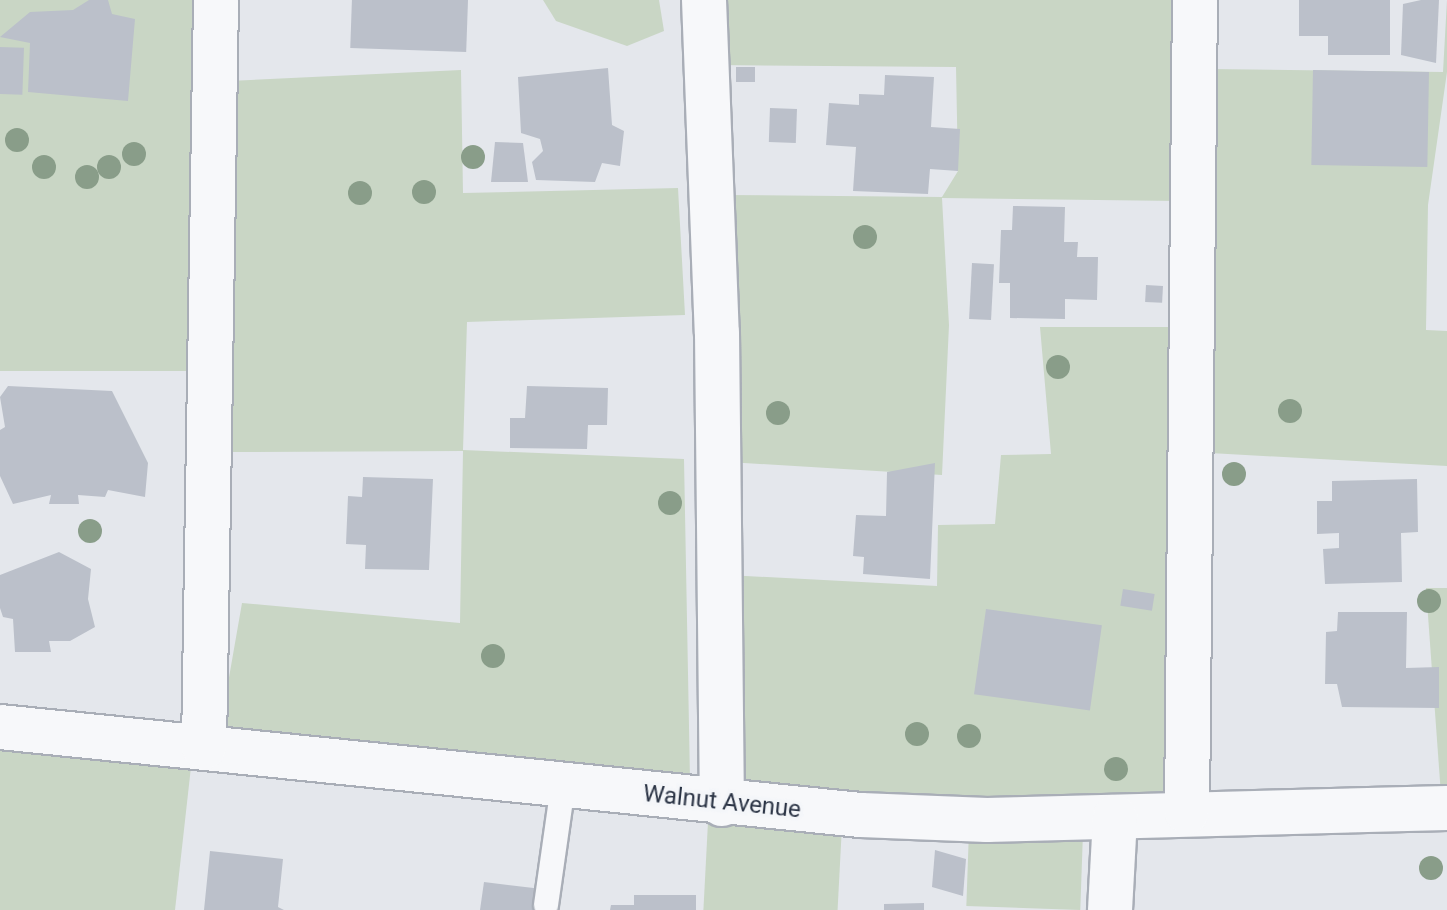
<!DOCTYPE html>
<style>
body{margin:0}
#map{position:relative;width:1447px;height:910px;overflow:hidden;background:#e4e7ec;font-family:Roboto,sans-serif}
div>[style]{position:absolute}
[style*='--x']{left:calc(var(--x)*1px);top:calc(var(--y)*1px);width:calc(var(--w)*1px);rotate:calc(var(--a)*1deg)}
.green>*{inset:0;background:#c9d6c5;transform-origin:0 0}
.building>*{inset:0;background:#bbc0ca;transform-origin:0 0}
.roads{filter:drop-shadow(2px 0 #a9aeb7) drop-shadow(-2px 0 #a9aeb7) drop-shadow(0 2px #a9aeb7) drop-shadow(0 -2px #a9aeb7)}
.service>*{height:24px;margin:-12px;padding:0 12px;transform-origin:12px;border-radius:12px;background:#f7f8fa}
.minor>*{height:44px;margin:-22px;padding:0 22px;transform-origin:22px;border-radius:22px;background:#f7f8fa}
.trees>*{width:24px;height:24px;margin:-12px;border-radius:50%;background:#899d89}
span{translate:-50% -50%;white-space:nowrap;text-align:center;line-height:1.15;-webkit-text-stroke:7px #f4f6f9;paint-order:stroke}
.street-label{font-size:24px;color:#2b3445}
</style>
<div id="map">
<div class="green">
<i style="left:0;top:0;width:205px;height:371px"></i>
<i style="clip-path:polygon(543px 0,659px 0,664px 31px,627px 46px,556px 21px)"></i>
<i style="clip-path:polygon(715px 0,1179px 0,1178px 201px,942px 198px,949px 325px,942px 475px,728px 462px,723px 195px,942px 197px,958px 171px,956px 67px,716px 65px)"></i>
<i style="clip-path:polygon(1447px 0,1447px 72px,1428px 205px,1426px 330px,1447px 331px,1447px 466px,1210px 453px,1209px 69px,1443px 72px)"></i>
<i style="clip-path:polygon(461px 70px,463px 193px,678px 188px,685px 315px,467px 322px,463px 450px,684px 459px,690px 780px,220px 729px,242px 603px,460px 623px,463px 451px,231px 452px,229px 81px)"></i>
<i style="clip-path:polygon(1040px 327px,1180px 327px,1173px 779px,1163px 794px,1126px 802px,728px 793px,727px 575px,937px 586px,938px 525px,995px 524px,1001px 455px,1051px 454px)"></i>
<i style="clip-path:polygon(1426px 588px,1447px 588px,1447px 795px,1441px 795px)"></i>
<i style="clip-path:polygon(0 741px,191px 767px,175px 910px,0 910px)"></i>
<i style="left:708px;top:822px;width:134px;height:88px;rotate:3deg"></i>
<i style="left:1083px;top:832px;width:78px;height:114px;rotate:92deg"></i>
</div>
<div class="building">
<i style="clip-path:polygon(89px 0,108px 0,112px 14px,135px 19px,128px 101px,28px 92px,30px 43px,0 37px,30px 12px,73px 10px)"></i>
<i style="left:468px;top:0;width:52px;height:116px;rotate:92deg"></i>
<i style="clip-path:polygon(1299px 0,1390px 0,1390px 55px,1328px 55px,1328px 36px,1299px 36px)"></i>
<i style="clip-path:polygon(1421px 0,1439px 0,1436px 63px,1401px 55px,1403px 4px)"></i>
<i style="left:0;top:47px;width:24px;height:47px;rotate:2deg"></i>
<i style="left:736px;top:67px;width:19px;height:15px"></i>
<i style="clip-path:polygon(608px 68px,612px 125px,624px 131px,620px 166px,602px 163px,595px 182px,536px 180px,532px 162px,543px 151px,540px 139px,521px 133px,518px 77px)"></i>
<i style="left:1313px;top:70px;width:116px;height:95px;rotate:1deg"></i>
<i style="clip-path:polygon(885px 75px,934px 77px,931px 127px,960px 129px,958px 171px,930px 169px,928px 194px,853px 191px,856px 147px,826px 145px,829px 103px,859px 105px,859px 94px,884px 95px)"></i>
<i style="left:770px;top:108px;width:27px;height:34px;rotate:2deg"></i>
<i style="clip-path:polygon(495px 142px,523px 143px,528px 182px,491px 182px)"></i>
<i style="clip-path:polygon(1013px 206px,1065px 207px,1064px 242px,1078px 242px,1077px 257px,1098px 257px,1097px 300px,1065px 299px,1065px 319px,1010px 318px,1010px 283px,999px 283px,1001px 230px,1012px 230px)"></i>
<i style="left:972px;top:263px;width:22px;height:56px;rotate:3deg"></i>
<i style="left:1146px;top:285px;width:17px;height:17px;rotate:3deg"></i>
<i style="clip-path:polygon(8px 386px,112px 391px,148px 463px,145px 497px,108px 490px,105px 497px,78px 495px,79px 504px,49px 504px,51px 495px,13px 504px,0 476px,0 430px,5px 427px,0 397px)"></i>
<i style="clip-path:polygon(527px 386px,608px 388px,607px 425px,588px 425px,587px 449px,510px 448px,510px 418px,525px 418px)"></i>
<i style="clip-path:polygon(935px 463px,930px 579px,863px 574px,864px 557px,853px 556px,856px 515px,886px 516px,887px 472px)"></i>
<i style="clip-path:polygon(363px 477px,433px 479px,429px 570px,365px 569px,366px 545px,346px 544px,348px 496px,362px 497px)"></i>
<i style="clip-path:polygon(1417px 479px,1418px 532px,1401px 533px,1402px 582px,1325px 584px,1323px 549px,1339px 548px,1339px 533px,1317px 534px,1317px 501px,1332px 501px,1332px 481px)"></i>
<i style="clip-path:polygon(59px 552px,91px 569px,88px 599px,95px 627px,70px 641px,49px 641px,51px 652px,15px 652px,13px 619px,3px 617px,0 608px,0 575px)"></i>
<i style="left:1123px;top:589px;width:32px;height:17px;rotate:9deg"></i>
<i style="left:986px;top:609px;width:117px;height:86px;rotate:8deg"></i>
<i style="clip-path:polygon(1338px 612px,1407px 612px,1406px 668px,1439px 667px,1439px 708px,1342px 707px,1337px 684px,1325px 684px,1326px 632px,1337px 631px)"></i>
<i style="clip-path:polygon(935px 850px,966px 859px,963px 896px,932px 887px)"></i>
<i style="clip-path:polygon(210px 851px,283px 859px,278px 907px,284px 910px,204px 910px)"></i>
<i style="clip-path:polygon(484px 882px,542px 889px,539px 910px,480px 910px)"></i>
<i style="clip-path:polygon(634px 895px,696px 895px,696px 910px,610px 910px,611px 905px,634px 905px)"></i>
<i style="clip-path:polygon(924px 903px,924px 910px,884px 910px,884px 904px)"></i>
</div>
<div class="roads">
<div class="service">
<i style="--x:546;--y:905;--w:120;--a:-81.9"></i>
</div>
<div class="minor">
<i style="--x:704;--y:0;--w:333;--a:87.8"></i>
<i style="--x:717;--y:333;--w:471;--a:89.4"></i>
<i style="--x:0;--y:727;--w:865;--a:5.84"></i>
<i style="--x:861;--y:815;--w:126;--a:2.3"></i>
<i style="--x:987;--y:820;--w:460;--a:-1.5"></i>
<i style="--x:204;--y:747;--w:747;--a:-89.08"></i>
<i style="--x:1187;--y:812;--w:812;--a:-89.44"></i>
<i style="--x:1110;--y:910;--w:93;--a:-86.9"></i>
</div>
</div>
<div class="trees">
<i style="left:17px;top:140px"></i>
<i style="left:134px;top:154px"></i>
<i style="left:473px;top:157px"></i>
<i style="left:44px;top:167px"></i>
<i style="left:109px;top:167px"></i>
<i style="left:87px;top:177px"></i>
<i style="left:424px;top:192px"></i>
<i style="left:360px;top:193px"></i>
<i style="left:865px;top:237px"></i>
<i style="left:1058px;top:367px"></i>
<i style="left:1290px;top:411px"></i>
<i style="left:778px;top:413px"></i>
<i style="left:1234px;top:474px"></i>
<i style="left:670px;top:503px"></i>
<i style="left:90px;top:531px"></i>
<i style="left:1429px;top:601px"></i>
<i style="left:493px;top:656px"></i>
<i style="left:917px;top:734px"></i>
<i style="left:969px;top:736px"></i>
<i style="left:1116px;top:769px"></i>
<i style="left:1431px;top:868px"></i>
</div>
<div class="street-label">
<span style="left:722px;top:802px;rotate:6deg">Walnut Avenue</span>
</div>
</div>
